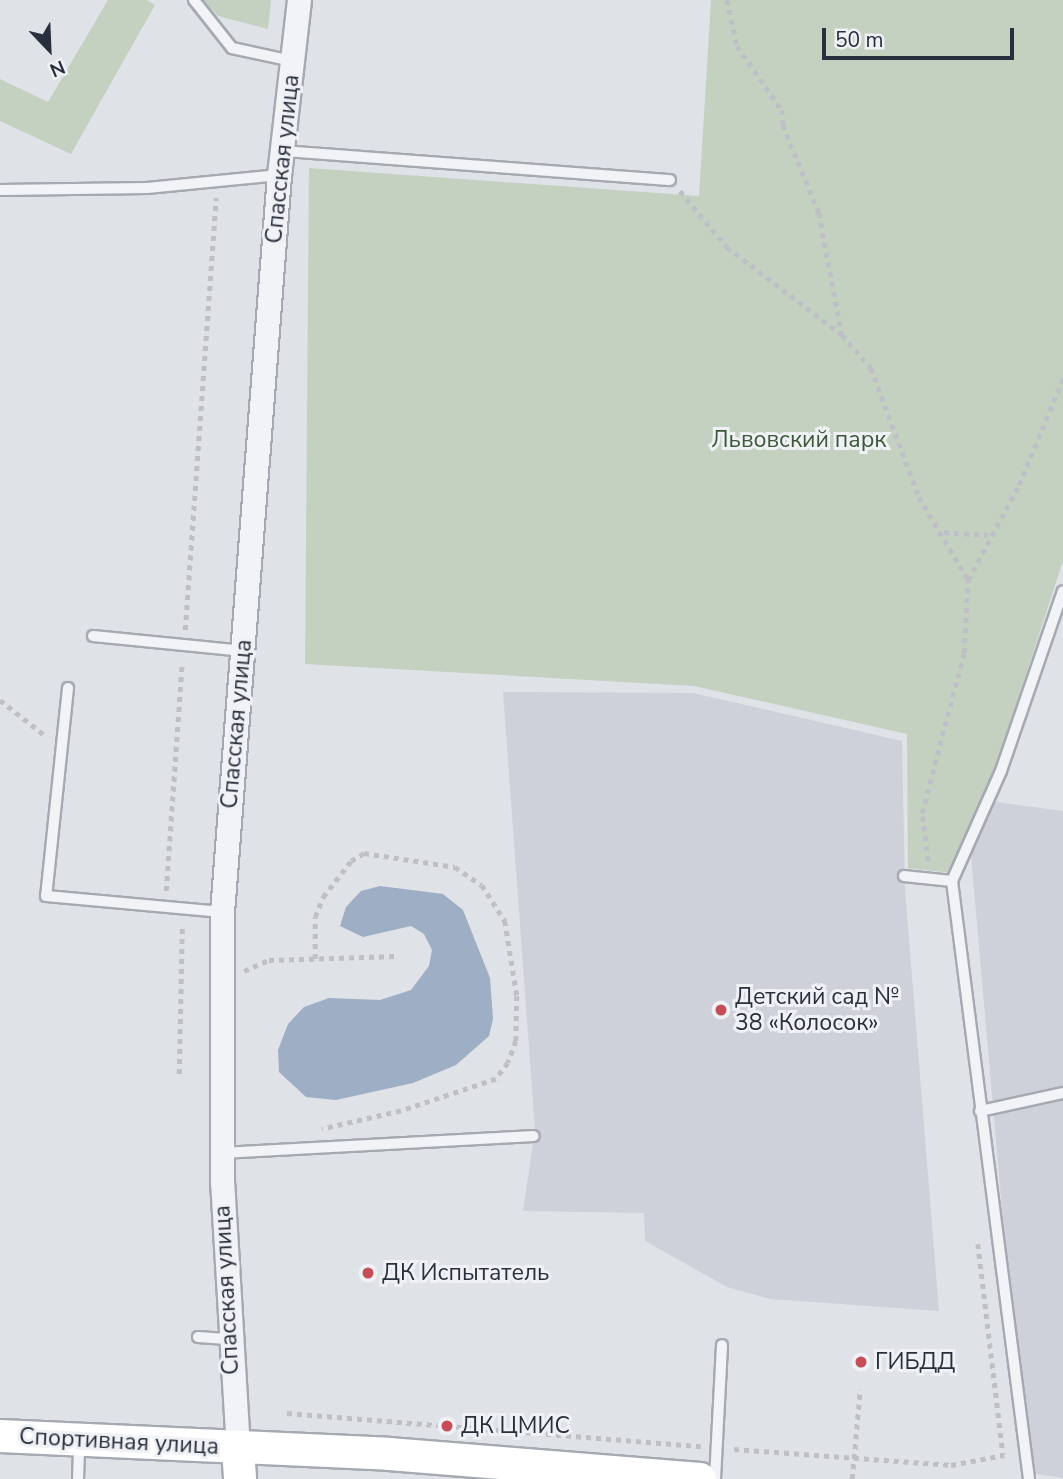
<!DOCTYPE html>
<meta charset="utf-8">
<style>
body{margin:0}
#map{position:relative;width:1063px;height:1479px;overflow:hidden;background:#dfe2e7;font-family:"Nunito Sans",sans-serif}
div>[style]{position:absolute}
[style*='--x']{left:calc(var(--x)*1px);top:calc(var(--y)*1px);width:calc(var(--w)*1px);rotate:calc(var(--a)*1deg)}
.built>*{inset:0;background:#ced1d9}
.green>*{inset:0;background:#c4d1c1}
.water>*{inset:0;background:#9daec5}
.path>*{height:4.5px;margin-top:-2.25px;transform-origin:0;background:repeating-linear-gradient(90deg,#bec0c6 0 5px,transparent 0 10px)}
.roads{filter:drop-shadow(2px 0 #a5a9b1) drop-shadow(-2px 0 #a5a9b1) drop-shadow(0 2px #a5a9b1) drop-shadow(0 -2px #a5a9b1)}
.lane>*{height:10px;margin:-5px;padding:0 5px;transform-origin:5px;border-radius:5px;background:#f2f3f6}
.street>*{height:23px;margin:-11.5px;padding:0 11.5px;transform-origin:11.5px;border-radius:11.5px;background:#f2f3f6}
.secondary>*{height:32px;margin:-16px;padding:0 16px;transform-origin:16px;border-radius:16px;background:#fff}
.dots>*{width:19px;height:19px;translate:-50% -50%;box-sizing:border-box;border:4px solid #eff1f5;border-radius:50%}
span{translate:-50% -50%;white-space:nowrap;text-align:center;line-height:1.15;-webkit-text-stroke:6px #eff1f5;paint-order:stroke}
.street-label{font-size:23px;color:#29303d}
.park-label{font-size:23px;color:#3c5838}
.poi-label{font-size:23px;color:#29303d}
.left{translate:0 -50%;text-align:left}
.north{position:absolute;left:14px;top:14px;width:70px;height:70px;-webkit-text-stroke:5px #eff1f5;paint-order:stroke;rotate:157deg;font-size:19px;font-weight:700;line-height:28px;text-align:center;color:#29303d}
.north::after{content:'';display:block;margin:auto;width:24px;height:32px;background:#29303d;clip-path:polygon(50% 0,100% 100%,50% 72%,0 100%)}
.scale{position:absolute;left:822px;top:28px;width:192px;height:32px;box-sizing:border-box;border:4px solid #29303d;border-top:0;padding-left:9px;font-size:21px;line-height:24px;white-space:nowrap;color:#29303d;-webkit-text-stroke:5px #eff1f5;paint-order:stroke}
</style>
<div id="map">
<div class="built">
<i style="clip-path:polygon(503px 692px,693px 693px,902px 741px,905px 890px,939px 1311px,770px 1299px,727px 1287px,645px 1241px,644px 1213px,523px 1211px,535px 1130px)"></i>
<i style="clip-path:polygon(966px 798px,1063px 811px,1063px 1478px,1025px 1472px)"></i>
</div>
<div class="green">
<i style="clip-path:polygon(108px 0,147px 0,155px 5px,71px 154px,0 121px,0 79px,48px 102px)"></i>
<i style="clip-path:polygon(203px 0,271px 0,268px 29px,218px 16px)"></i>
<i style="clip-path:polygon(711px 0,1063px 0,1063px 561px,961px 874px,908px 868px,907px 734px,694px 686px,305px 664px,309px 168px,699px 196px)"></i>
</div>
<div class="water">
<i style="clip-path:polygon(380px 886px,443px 894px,463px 910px,490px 978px,493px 1019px,489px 1036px,456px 1065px,413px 1083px,336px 1100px,306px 1097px,279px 1072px,278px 1050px,288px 1024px,304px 1007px,329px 998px,380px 1000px,411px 990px,429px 966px,432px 950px,424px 934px,411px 926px,363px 937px,340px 926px,346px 907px,361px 891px)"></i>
</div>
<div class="path">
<i style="--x:727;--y:0;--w:47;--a:77.7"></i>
<i style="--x:737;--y:46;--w:78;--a:54.9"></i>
<i style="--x:782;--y:110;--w:15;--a:86"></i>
<i style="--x:783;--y:125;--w:95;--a:67.8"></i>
<i style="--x:819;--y:213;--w:124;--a:79.3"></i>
<i style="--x:842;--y:335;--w:44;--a:48.7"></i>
<i style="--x:871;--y:368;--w:138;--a:69.6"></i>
<i style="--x:919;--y:497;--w:96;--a:59.4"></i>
<i style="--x:680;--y:191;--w:73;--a:50"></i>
<i style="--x:727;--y:247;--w:145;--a:37.4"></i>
<i style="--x:944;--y:532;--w:44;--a:3.9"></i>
<i style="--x:185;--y:630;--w:433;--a:-85.9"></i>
<i style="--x:0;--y:700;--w:60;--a:38.2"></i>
<i style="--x:928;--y:861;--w:48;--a:-97.1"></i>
<i style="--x:922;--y:813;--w:165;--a:-75.3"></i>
<i style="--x:964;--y:653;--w:73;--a:-86.9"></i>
<i style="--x:968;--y:580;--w:108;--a:-61.8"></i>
<i style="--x:1019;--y:485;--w:116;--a:-67.6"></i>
<i style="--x:166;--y:891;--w:229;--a:-86"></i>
<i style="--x:315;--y:959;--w:42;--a:-90"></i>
<i style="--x:315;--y:917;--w:22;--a:-68"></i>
<i style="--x:323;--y:897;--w:46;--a:-52.1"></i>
<i style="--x:351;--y:861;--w:15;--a:-32"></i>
<i style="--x:364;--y:853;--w:92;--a:8.7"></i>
<i style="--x:455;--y:867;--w:32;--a:34"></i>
<i style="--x:482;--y:885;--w:43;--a:57.4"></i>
<i style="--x:505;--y:921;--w:76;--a:80.9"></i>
<i style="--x:517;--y:996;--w:45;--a:91.3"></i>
<i style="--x:516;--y:1041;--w:23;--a:110"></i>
<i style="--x:508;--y:1063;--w:20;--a:127"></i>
<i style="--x:496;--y:1079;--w:100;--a:161.4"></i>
<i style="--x:401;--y:1111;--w:81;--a:167.2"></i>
<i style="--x:244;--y:971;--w:27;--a:-24"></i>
<i style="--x:269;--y:960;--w:128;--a:-1.8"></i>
<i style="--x:179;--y:1074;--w:149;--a:-88.8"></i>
<i style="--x:978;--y:1244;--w:212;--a:83.2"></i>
<i style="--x:287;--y:1413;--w:415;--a:4.6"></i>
<i style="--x:734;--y:1449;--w:218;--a:4.2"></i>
<i style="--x:951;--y:1465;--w:54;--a:-10.7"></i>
<i style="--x:852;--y:1479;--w:90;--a:-84.9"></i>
</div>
<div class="roads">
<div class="lane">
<i style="--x:194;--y:0;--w:61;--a:51.6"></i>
<i style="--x:232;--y:48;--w:61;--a:12.2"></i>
<i style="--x:284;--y:151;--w:387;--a:4.3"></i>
<i style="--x:0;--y:190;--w:147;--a:-0.8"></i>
<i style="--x:147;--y:188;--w:133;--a:-5.6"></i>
<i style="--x:93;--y:636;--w:152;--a:5.7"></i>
<i style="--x:68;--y:688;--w:209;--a:96"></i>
<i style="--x:46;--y:896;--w:177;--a:5.2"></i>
<i style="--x:904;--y:876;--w:48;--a:5.9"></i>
<i style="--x:980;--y:1111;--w:85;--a:-12.2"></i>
<i style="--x:222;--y:1153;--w:312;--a:-3.1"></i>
<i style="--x:198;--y:1337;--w:32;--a:4"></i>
<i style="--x:78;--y:1479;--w:36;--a:-88"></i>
<i style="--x:715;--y:1479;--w:134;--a:-87"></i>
<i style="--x:1029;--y:1479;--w:603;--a:-97.34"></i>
<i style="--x:952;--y:881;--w:120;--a:-66"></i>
<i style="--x:1001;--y:771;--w:190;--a:-71"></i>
</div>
<div class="street">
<i style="--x:238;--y:1449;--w:266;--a:-93.4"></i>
<i style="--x:222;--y:1183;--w:271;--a:-90"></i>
<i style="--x:222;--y:912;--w:739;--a:-85.58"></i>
<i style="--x:279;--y:175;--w:176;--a:-83.5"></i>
</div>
<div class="secondary">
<i style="--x:0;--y:1436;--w:389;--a:2.6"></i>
<i style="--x:389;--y:1454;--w:312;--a:4.6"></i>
<i style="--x:238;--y:1449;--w:30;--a:86"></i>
</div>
</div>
<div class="dots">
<i style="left:721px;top:1010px;background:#c44d58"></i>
<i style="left:368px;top:1273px;background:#c44d58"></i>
<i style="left:861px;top:1362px;background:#c44d58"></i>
<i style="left:447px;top:1426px;background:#c44d58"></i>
</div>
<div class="street-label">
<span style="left:283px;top:159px;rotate:-84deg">Спасская улица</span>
<span style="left:237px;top:724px;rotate:-85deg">Спасская улица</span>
<span style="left:227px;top:1290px;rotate:-93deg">Спасская улица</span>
<span style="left:119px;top:1442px;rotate:3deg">Спортивная улица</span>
</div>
<div class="park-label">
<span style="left:799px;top:440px">Львовский парк</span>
</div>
<div class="poi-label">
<span class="left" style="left:735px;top:1010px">Детский сад №<br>38 «Колосок»</span>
<span class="left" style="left:382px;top:1273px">ДК Испытатель</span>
<span class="left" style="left:875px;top:1362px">ГИБДД</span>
<span class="left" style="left:461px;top:1426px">ДК ЦМИС</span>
</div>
<div class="north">N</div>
<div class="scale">50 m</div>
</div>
